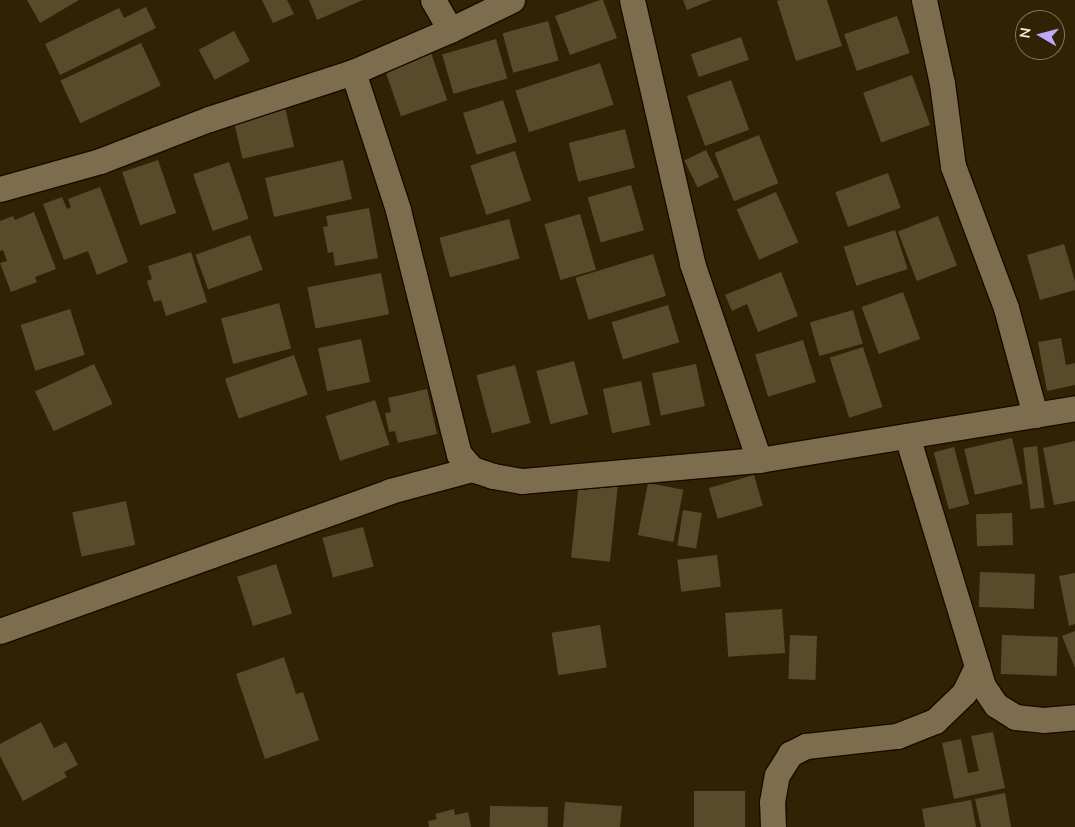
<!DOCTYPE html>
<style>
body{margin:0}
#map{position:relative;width:1075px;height:827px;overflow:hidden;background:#302204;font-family:"Nunito Sans",sans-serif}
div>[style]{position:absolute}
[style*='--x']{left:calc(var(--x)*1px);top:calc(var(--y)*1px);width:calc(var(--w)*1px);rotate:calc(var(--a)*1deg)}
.building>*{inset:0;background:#5a4a2c;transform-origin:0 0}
.roads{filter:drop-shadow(1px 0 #160b00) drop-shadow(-1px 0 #160b00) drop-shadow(0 1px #160b00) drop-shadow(0 -1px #160b00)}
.street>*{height:25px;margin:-12.5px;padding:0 12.5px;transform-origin:12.5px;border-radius:12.5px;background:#7d6c4e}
span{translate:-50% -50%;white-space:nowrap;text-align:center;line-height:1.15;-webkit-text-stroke:4px #302204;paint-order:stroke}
.north{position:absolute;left:1015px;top:10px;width:50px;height:50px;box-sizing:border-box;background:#302204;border:1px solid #81745c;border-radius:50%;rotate:278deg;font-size:14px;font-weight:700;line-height:20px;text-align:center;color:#faf0df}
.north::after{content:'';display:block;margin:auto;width:18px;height:22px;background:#bea9f5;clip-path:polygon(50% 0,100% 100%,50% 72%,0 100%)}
</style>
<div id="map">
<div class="building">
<i style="clip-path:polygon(27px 0,79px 0,40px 23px)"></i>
<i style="clip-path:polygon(262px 0,287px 0,294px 14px,273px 23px)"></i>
<i style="clip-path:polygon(309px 0,363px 0,317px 20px)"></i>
<i style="clip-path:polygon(600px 0,603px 0,617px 38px,570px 55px,555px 16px)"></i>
<i style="clip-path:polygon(683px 0,712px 0,687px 10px)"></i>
<i style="clip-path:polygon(780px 0,827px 0,842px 46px,796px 61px,777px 1px)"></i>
<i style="clip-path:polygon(146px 7px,156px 28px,60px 75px,45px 44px,119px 8px,124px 18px)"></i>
<i style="left:897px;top:16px;width:39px;height:56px;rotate:71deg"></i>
<i style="left:548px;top:21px;width:41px;height:47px;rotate:75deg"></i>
<i style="left:234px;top:31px;width:34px;height:40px;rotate:62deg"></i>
<i style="left:741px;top:37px;width:24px;height:53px;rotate:71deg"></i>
<i style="left:496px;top:39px;width:41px;height:56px;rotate:74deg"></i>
<i style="left:141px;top:43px;width:47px;height:89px;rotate:65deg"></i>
<i style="left:431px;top:53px;width:50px;height:49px;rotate:71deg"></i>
<i style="left:600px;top:63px;width:44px;height:89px;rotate:72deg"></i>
<i style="left:912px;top:75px;width:53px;height:52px;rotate:70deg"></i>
<i style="left:731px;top:80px;width:53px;height:47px;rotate:70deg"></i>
<i style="left:503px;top:100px;width:44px;height:42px;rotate:72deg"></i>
<i style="left:284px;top:103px;width:45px;height:53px;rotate:77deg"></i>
<i style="left:625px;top:129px;width:40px;height:58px;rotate:76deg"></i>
<i style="left:759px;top:135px;width:52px;height:48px;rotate:68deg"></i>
<i style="left:706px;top:150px;width:30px;height:24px;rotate:64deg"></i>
<i style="left:515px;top:151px;width:52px;height:47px;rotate:72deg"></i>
<i style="left:158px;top:160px;width:56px;height:38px;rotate:71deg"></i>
<i style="left:343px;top:160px;width:40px;height:80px;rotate:77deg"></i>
<i style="left:229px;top:162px;width:60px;height:38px;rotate:71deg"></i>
<i style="left:888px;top:173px;width:37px;height:56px;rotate:70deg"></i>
<i style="left:631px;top:185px;width:47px;height:45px;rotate:74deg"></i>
<i style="clip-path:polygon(100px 187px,128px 262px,97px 275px,88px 251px,64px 260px,43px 204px,62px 197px,67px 209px,71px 207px,68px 199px)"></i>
<i style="left:776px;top:192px;width:55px;height:43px;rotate:66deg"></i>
<i style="clip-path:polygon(369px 208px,378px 258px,335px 266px,333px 252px,328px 253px,323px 227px,328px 226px,326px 216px)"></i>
<i style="clip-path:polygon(34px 212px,56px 269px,35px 277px,37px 282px,11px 292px,0 263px,7px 261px,3px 250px,0 251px,0 221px,13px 216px,15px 220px)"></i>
<i style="left:580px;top:214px;width:58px;height:37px;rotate:74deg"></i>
<i style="left:938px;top:216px;width:53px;height:43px;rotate:69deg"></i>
<i style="left:509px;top:219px;width:41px;height:72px;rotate:75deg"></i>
<i style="left:895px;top:230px;width:41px;height:54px;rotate:72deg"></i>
<i style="left:250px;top:235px;width:37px;height:58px;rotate:70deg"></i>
<i style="clip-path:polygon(1064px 244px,1075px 281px,1075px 290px,1040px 300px,1027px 255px)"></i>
<i style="clip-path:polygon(191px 252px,207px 302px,166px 316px,161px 300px,154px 302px,147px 281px,152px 279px,148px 266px)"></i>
<i style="left:653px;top:254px;width:44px;height:81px;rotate:73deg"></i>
<i style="clip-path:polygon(781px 272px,798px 316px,758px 332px,747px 304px,732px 311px,725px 295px)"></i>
<i style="left:381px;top:273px;width:42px;height:75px;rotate:79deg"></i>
<i style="left:903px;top:292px;width:50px;height:44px;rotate:70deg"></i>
<i style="left:279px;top:303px;width:47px;height:60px;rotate:75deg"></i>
<i style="left:668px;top:305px;width:39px;height:59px;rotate:73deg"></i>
<i style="left:70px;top:309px;width:48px;height:52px;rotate:72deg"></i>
<i style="left:853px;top:310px;width:35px;height:45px;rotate:74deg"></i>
<i style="clip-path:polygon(1061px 338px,1066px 365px,1075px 363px,1075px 385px,1047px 391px,1038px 342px)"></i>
<i style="left:361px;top:339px;width:44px;height:44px;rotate:78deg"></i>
<i style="left:803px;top:340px;width:44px;height:50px;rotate:73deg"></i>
<i style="left:863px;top:347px;width:63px;height:35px;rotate:72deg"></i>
<i style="left:294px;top:355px;width:42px;height:73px;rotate:71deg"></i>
<i style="left:574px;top:361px;width:55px;height:39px;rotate:75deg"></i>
<i style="left:94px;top:364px;width:44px;height:65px;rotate:65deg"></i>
<i style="left:696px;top:364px;width:43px;height:45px;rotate:78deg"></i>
<i style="left:515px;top:365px;width:60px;height:40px;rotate:75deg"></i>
<i style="left:641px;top:381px;width:45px;height:39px;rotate:78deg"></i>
<i style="clip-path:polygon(427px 389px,437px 434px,398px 443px,395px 431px,389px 432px,385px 413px,391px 412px,388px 398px)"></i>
<i style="left:375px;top:400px;width:47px;height:52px;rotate:72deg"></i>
<i style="left:1012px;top:438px;width:47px;height:49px;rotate:77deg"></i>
<i style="clip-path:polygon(1075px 441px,1075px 501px,1054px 505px,1043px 448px)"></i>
<i style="left:1037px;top:446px;width:62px;height:14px;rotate:83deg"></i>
<i style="left:954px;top:447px;width:59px;height:21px;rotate:75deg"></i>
<i style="left:754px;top:475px;width:32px;height:47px;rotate:74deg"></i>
<i style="left:579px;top:482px;width:39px;height:76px;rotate:6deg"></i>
<i style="left:648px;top:483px;width:36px;height:53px;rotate:11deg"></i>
<i style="left:126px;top:501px;width:45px;height:55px;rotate:78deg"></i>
<i style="left:683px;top:510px;width:19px;height:36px;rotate:9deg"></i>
<i style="left:1012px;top:513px;width:32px;height:36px;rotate:88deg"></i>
<i style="left:363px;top:527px;width:41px;height:42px;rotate:75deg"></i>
<i style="left:717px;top:555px;width:32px;height:40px;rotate:83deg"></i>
<i style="left:276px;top:564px;width:52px;height:41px;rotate:72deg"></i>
<i style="left:980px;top:572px;width:55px;height:35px;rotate:2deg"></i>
<i style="clip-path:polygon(1075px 573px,1075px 624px,1069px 626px,1059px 576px)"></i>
<i style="left:782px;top:609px;width:44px;height:57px;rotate:86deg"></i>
<i style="left:600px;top:625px;width:43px;height:49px;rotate:81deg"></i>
<i style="clip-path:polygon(1075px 631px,1075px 668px,1062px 636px)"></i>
<i style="left:790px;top:635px;width:27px;height:44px;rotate:2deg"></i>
<i style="left:1002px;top:635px;width:56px;height:39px;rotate:2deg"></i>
<i style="clip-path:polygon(284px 657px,296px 694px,303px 692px,319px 740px,265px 759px,236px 674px)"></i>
<i style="clip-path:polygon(41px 722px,54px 748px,66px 742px,78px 765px,64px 772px,67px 777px,23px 801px,0 756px,0 744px)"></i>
<i style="clip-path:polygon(993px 732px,1005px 788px,954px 799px,942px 743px,961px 739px,968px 773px,979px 771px,971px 736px)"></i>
<i style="left:694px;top:791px;width:51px;height:36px"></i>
<i style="clip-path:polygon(1005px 793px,1011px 827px,981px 827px,975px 799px)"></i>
<i style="clip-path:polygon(971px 800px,976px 827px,925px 827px,922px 809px)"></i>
<i style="clip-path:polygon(565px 802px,622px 806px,620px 827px,563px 827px)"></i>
<i style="left:490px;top:806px;width:58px;height:21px;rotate:1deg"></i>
<i style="clip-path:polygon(454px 809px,455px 815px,468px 812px,471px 827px,429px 827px,428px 821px,437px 819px,435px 814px)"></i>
</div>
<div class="roads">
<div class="street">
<i style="--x:433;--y:0;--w:34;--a:60"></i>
<i style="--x:632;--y:0;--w:270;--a:77.1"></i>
<i style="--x:692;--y:263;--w:208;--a:71.2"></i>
<i style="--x:924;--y:0;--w:85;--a:77.8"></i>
<i style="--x:942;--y:83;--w:84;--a:82.5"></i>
<i style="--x:953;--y:166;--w:152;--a:69.5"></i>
<i style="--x:1006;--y:308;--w:111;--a:74.8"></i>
<i style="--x:353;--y:72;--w:145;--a:71.9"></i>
<i style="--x:398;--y:210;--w:252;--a:76"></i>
<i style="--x:459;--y:454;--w:20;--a:49"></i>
<i style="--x:472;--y:469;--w:22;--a:18"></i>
<i style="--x:493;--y:476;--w:29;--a:10"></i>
<i style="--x:522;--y:481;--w:238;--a:-5.1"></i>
<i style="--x:759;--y:460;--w:320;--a:-9.3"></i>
<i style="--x:0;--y:189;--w:104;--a:-15.6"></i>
<i style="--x:100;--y:161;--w:117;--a:-21.1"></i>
<i style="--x:209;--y:119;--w:151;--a:-18.1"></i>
<i style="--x:353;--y:72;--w:106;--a:-23.4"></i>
<i style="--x:450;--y:30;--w:69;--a:-25.8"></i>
<i style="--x:907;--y:436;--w:261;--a:73.1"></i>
<i style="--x:983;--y:686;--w:23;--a:56"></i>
<i style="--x:996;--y:705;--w:22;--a:32"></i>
<i style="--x:1015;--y:717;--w:28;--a:6"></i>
<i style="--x:1043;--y:720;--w:32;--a:-5"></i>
<i style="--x:0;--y:631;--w:414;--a:-19.7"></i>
<i style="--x:390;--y:491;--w:85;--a:-15"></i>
<i style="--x:773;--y:827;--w:25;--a:-92"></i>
<i style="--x:772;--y:802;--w:27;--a:-80"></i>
<i style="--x:777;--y:775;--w:25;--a:-58"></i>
<i style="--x:790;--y:754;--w:18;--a:-27"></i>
<i style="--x:806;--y:746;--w:92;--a:-6.3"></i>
<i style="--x:897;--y:736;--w:41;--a:-21.5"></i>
<i style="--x:935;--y:721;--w:40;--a:-44"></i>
<i style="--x:964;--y:693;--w:30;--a:-64"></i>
</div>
</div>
<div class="north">N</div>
</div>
